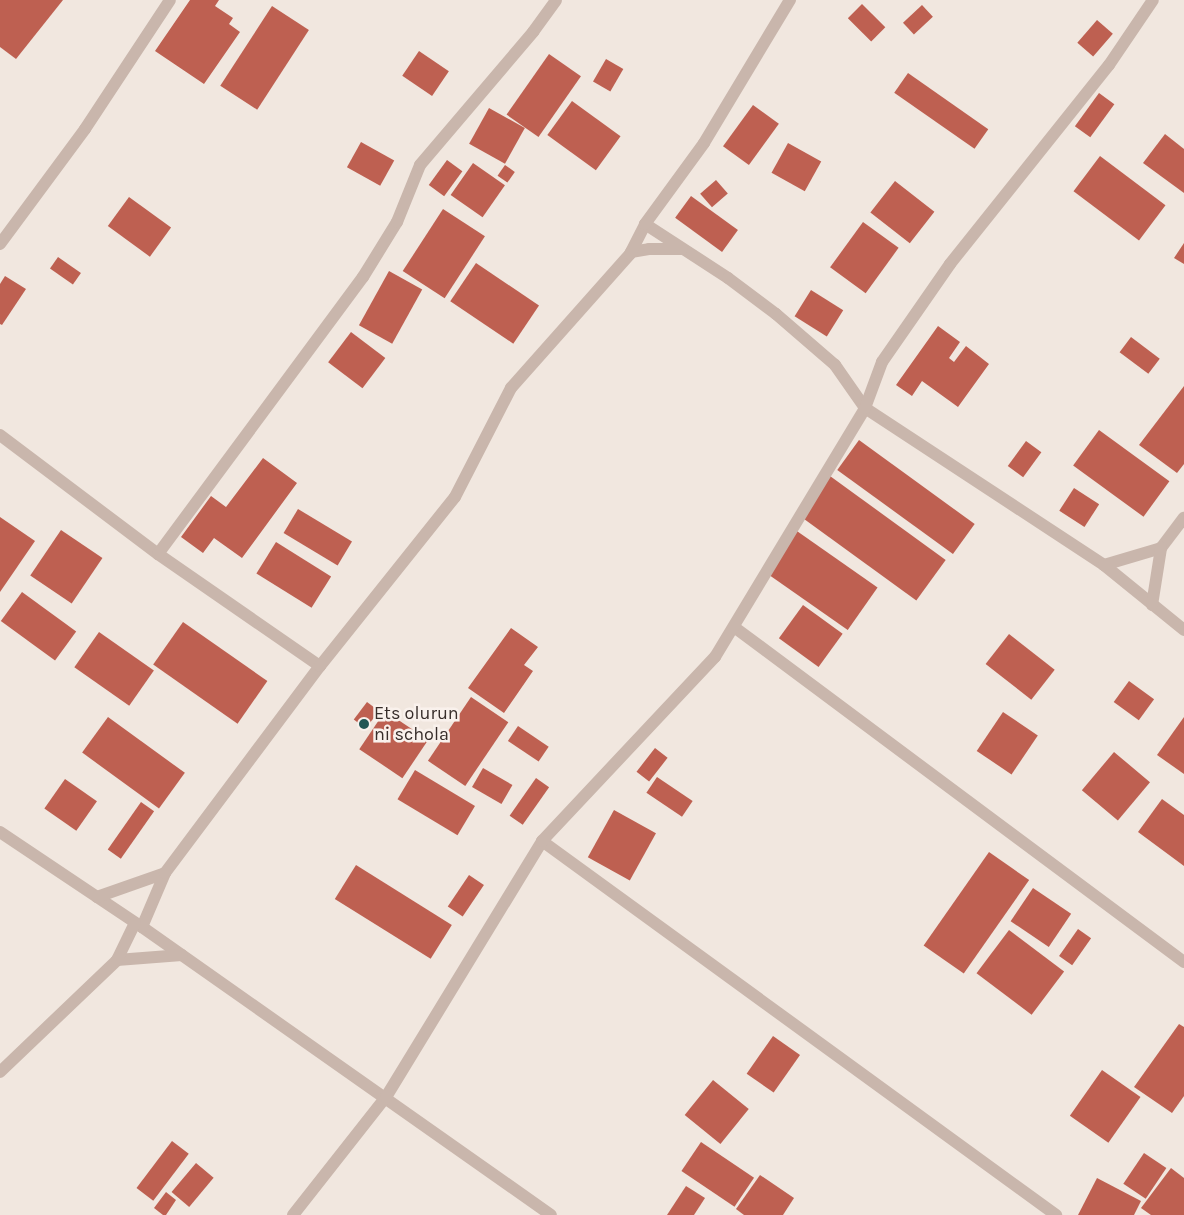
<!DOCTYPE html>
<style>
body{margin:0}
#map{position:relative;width:1184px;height:1215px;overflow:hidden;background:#f1e7df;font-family:Karla,sans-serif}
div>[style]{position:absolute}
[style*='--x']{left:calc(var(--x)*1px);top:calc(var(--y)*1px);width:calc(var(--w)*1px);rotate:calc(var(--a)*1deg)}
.building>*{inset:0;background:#be6051;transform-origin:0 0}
.minor>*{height:12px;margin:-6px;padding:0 6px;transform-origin:6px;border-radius:6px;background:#c9b6ac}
.dots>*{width:14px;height:14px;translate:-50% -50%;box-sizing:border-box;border:2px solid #f9f1ec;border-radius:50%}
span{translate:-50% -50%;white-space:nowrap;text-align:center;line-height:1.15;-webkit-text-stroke:5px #f9f1ec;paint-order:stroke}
.poi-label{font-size:18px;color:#372d2a}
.left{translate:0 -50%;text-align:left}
</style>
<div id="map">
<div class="building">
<i style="clip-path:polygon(0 0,63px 0,16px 59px,0 47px)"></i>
<i style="clip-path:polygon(190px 0,219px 0,215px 6px,233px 18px,229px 24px,240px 32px,204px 84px,155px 51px)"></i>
<i style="left:862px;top:4px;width:33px;height:20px;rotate:45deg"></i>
<i style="left:922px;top:5px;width:16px;height:26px;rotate:47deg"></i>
<i style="left:272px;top:6px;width:44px;height:95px;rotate:33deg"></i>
<i style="left:1097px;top:20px;width:21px;height:30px;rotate:41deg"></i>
<i style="left:419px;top:51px;width:36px;height:30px;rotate:34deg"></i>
<i style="left:549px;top:54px;width:39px;height:74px;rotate:35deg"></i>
<i style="left:606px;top:59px;width:20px;height:26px;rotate:30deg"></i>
<i style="left:908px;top:73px;width:98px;height:24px;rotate:35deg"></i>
<i style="left:1099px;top:93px;width:19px;height:41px;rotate:36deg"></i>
<i style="left:572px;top:101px;width:60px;height:42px;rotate:36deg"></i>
<i style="left:753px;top:105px;width:32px;height:51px;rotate:36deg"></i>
<i style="left:489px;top:108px;width:41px;height:41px;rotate:29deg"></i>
<i style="clip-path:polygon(1165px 134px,1184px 149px,1184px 193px,1143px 163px)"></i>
<i style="left:361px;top:142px;width:38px;height:29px;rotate:29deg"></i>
<i style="left:788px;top:143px;width:38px;height:34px;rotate:29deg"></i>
<i style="left:1100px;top:156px;width:82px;height:44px;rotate:37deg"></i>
<i style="left:447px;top:160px;width:19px;height:31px;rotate:36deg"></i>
<i style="left:473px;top:163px;width:39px;height:39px;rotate:35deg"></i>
<i style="left:505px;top:165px;width:12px;height:13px;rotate:35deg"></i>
<i style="left:716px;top:180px;width:18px;height:21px;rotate:49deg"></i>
<i style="left:895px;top:181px;width:50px;height:40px;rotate:38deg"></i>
<i style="left:691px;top:196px;width:58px;height:27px;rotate:36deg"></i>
<i style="left:129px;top:197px;width:52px;height:36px;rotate:36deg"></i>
<i style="left:443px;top:209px;width:50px;height:74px;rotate:33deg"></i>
<i style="left:863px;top:222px;width:44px;height:56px;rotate:36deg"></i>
<i style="clip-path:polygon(1184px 243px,1184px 264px,1174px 258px)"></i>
<i style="left:58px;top:257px;width:28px;height:14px;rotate:35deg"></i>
<i style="left:476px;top:263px;width:76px;height:46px;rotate:34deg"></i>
<i style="left:389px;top:271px;width:38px;height:62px;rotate:29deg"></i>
<i style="clip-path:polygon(5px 276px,26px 289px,2px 325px,0 324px,0 284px)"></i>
<i style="left:811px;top:290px;width:38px;height:31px;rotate:32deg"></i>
<i style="clip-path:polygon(938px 326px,960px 342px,949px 358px,954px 362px,966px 346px,989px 364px,958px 407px,922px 381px,912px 396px,896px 385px)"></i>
<i style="left:351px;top:332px;width:43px;height:38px;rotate:37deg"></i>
<i style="left:1131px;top:337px;width:36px;height:19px;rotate:37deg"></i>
<i style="clip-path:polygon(1184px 386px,1184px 464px,1177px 473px,1139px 445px)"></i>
<i style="left:1099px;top:430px;width:87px;height:44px;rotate:36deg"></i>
<i style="left:859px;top:440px;width:143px;height:37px;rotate:36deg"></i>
<i style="left:1026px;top:441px;width:19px;height:31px;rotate:36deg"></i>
<i style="clip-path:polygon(263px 458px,297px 483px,242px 558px,214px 538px,203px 553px,181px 537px,211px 496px,226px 507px)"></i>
<i style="left:830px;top:476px;width:143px;height:50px;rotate:36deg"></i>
<i style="left:1074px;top:488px;width:30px;height:27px;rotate:33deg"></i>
<i style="left:298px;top:509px;width:63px;height:28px;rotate:31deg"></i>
<i style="clip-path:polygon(0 517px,35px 541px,0 592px)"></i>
<i style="left:794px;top:529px;width:102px;height:52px;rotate:35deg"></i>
<i style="left:61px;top:530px;width:50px;height:55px;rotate:34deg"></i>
<i style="left:276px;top:542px;width:65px;height:37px;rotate:32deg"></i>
<i style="left:22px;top:592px;width:67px;height:36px;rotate:36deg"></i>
<i style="left:803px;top:605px;width:49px;height:41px;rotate:36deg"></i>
<i style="left:183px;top:622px;width:103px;height:52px;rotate:35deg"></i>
<i style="clip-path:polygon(511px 628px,538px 647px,524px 665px,533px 671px,504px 713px,468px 688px)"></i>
<i style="left:99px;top:632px;width:67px;height:43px;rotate:35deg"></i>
<i style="left:1009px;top:634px;width:58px;height:38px;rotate:38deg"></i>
<i style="left:1129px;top:681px;width:31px;height:26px;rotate:36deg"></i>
<i style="left:471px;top:697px;width:45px;height:77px;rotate:34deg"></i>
<i style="left:367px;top:702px;width:15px;height:22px;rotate:37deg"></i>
<i style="left:385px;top:711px;width:52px;height:46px;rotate:34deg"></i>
<i style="left:1003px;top:712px;width:42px;height:47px;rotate:34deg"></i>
<i style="left:108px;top:717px;width:95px;height:44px;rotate:36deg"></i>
<i style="clip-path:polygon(1184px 717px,1184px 774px,1157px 755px)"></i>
<i style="left:518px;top:726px;width:37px;height:18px;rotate:34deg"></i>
<i style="left:655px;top:748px;width:16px;height:30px;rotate:38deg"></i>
<i style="left:1114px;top:752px;width:47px;height:50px;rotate:40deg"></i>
<i style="left:483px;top:768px;width:34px;height:22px;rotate:30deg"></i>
<i style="left:415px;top:770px;width:70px;height:34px;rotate:31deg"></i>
<i style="left:657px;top:777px;width:43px;height:19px;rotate:34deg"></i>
<i style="left:536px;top:778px;width:16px;height:46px;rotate:35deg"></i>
<i style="left:65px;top:779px;width:39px;height:36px;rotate:35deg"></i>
<i style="clip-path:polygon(1162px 799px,1184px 815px,1184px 866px,1138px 832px)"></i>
<i style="left:141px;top:802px;width:16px;height:58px;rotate:35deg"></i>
<i style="left:614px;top:810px;width:48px;height:54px;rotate:29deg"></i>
<i style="left:989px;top:852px;width:49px;height:114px;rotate:35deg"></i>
<i style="left:356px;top:865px;width:113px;height:40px;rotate:32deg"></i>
<i style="left:469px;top:875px;width:18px;height:38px;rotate:34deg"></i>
<i style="left:1033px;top:888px;width:46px;height:40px;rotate:34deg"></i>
<i style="left:1078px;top:929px;width:16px;height:33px;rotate:35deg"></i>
<i style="left:1009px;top:930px;width:69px;height:54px;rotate:37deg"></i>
<i style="clip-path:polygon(1179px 1024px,1184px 1027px,1184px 1096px,1172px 1113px,1134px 1087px)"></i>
<i style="left:773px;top:1036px;width:33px;height:46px;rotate:35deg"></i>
<i style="left:1102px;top:1070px;width:47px;height:56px;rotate:35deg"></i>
<i style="left:713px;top:1080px;width:46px;height:45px;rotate:39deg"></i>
<i style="left:172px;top:1141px;width:21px;height:59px;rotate:37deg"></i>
<i style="left:701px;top:1142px;width:64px;height:35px;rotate:34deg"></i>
<i style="left:1144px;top:1153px;width:27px;height:37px;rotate:34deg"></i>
<i style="left:196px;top:1163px;width:23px;height:38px;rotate:40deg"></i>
<i style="clip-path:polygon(1171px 1168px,1184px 1178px,1184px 1215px,1151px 1215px,1141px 1208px)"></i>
<i style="clip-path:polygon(760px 1175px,794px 1198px,783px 1215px,744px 1215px,736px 1209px)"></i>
<i style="clip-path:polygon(1097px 1178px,1141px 1201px,1134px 1215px,1078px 1215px)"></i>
<i style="clip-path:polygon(686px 1186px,705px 1198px,694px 1215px,667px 1215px)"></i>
<i style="clip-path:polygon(166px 1192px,176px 1200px,166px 1215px,163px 1215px,154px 1208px)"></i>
</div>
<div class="minor">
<i style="--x:645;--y:224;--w:99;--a:33"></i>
<i style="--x:728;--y:278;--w:60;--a:36.9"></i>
<i style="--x:776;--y:314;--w:78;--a:40.8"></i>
<i style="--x:835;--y:365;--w:52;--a:55.1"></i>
<i style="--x:865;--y:408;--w:286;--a:33.3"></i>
<i style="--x:1104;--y:565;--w:103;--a:39.1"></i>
<i style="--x:0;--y:244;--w:143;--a:-53.5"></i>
<i style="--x:85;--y:129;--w:154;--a:-56.6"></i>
<i style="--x:631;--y:252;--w:18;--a:-9"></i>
<i style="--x:649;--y:249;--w:33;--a:0"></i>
<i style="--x:0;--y:435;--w:198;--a:37"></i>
<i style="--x:158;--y:554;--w:197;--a:34.7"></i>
<i style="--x:158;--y:554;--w:345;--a:-53.5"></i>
<i style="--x:363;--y:277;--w:65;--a:-58.3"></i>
<i style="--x:397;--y:222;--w:61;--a:-68"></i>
<i style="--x:420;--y:165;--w:175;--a:-49.6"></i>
<i style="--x:533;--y:32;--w:39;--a:-54"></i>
<i style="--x:1104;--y:565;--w:59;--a:-16.6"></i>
<i style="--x:1161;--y:548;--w:38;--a:-53"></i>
<i style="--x:1152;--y:605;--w:58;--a:-81"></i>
<i style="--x:734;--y:627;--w:561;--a:36.67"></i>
<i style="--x:0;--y:832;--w:171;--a:33.8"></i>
<i style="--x:142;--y:927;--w:500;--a:35.15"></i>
<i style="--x:542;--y:841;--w:636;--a:36.04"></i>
<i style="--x:97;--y:897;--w:72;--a:-19.4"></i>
<i style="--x:142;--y:927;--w:59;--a:-66.9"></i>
<i style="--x:165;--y:873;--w:259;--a:-53.2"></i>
<i style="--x:320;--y:666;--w:216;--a:-51.4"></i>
<i style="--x:455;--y:497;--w:123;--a:-62.8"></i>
<i style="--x:511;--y:388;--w:179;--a:-48.4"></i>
<i style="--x:630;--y:254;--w:34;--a:-63"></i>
<i style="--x:645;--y:224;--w:100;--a:-53.9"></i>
<i style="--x:704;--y:143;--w:167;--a:-59"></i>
<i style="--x:117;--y:960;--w:65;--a:-4.4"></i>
<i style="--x:0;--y:1072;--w:162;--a:-43.7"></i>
<i style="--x:117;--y:960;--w:41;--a:-64.1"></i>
<i style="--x:293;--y:1215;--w:150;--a:-51.8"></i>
<i style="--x:386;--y:1097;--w:300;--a:-58.6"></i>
<i style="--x:542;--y:841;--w:253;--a:-46.8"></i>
<i style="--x:715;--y:657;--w:291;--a:-58.9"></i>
<i style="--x:865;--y:408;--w:49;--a:-69.7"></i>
<i style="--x:882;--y:362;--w:119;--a:-55.2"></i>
<i style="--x:950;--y:264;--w:255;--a:-51.4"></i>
<i style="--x:1109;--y:65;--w:78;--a:-55.9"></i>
</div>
<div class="dots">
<i style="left:364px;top:724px;background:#225654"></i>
</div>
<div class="poi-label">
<span class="left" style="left:374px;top:724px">Ets olurun<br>ni schola</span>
</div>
</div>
